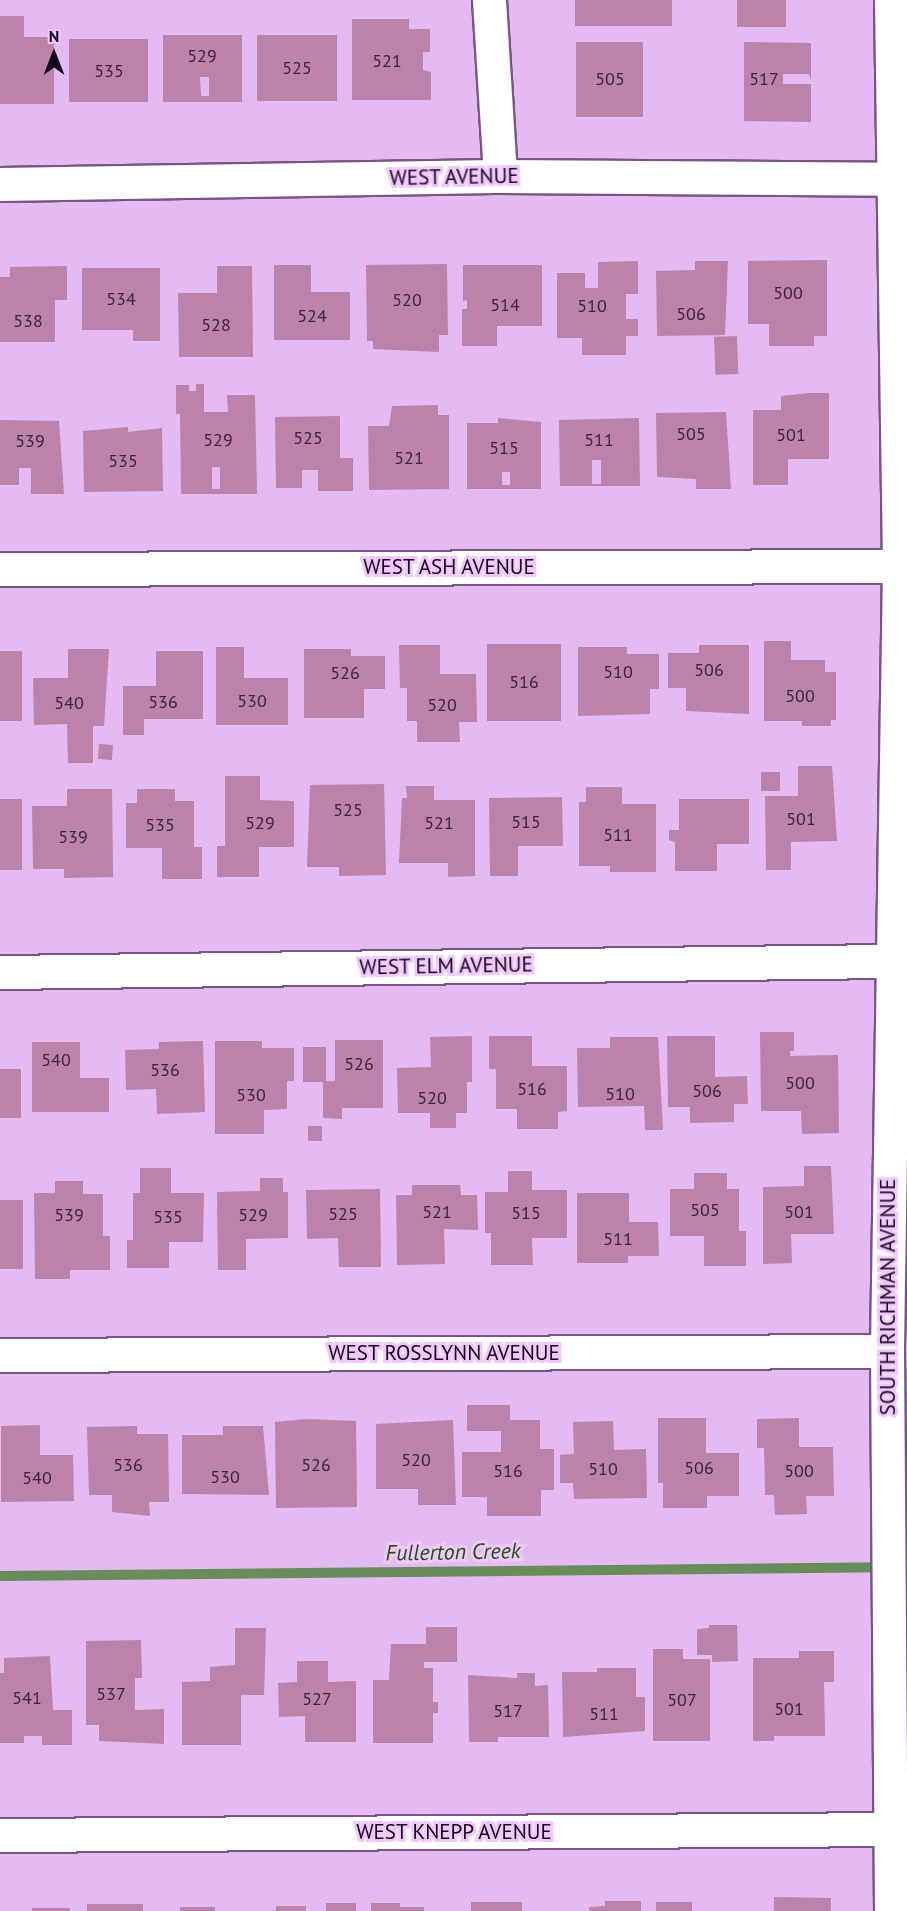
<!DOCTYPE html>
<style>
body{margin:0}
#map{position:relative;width:907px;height:1911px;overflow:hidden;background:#e3baf1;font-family:"PT Sans",sans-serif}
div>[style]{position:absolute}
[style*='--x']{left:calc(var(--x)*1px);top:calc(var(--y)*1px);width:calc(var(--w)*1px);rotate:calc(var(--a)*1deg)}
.stream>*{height:10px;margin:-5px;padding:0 5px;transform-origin:5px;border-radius:5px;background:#678d58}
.building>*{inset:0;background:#bb82aa;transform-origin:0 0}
.roads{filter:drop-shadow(2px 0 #795586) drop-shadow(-2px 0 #795586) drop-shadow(0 2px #795586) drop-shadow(0 -2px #795586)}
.minor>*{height:33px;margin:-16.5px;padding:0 16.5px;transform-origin:16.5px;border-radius:16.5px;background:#fff}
span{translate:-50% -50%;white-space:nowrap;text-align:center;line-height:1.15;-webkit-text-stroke:6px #f0c7fe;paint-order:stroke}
.number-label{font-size:18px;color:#3d253c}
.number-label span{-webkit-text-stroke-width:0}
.street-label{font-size:21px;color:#130618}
.water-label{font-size:22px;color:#205301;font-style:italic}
.north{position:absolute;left:24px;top:24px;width:60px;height:60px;-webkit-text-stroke:4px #f0c7fe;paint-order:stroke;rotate:0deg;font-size:16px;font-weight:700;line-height:24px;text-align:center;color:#130618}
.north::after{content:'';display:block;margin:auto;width:21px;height:27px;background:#130618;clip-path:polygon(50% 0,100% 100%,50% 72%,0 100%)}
</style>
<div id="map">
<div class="stream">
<i style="--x:0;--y:1576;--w:907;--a:-0.57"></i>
</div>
<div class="building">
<i style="left:575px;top:0;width:97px;height:26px"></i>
<i style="left:737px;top:0;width:49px;height:27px"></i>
<i style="clip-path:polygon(0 16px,24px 16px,24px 37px,54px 37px,54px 104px,0 104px)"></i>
<i style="clip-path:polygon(352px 19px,409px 19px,409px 29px,430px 29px,430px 52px,423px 52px,423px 70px,431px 72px,431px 100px,352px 100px)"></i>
<i style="clip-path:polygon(evenodd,163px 35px,242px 35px,242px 102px,163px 102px,163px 35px,200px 77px,209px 77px,209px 96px,201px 96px,200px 77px)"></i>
<i style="left:257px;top:35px;width:80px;height:66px"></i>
<i style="left:69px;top:39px;width:79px;height:63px"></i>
<i style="left:576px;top:42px;width:67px;height:75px"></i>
<i style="clip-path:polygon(744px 42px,811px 43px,811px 80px,809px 74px,783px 74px,783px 84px,811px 84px,811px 122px,744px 121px)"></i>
<i style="clip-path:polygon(827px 260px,827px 336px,814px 336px,814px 346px,769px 346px,769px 324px,748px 324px,748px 261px)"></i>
<i style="clip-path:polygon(638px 261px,638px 294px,626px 294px,626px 319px,638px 319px,638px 336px,626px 336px,626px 355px,582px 355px,582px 338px,557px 338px,557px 273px,585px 273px,585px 288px,598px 288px,598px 262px)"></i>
<i style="clip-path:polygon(695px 261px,728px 261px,725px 335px,657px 336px,656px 271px,695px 270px)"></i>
<i style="clip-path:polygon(447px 264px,448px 335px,439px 335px,439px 352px,373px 349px,373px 341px,367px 341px,366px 265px)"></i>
<i style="clip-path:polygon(274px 265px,311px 265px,311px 292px,350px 292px,350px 340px,274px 340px)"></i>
<i style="clip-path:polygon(463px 265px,542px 265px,542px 326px,497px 326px,497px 346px,462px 346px,462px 309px,467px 309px,467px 300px,463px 301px)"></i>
<i style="clip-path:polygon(67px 266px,67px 300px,55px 300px,55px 342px,0 342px,0 277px,10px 277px,10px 267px)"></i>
<i style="clip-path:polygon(217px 266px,252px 266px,253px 357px,179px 357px,178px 293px,217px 293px)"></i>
<i style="clip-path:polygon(82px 268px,160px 268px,160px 341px,133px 341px,133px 330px,82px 330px)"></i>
<i style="left:737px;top:336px;width:38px;height:23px;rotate:88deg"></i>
<i style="clip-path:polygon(evenodd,196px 384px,204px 384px,204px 412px,228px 412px,227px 395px,255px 395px,257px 494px,181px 494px,180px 414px,176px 414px,176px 385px,189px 385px,189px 391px,196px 391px,196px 384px,212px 467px,220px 467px,220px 489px,212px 489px,212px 467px)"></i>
<i style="clip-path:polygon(809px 393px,829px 393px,829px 459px,788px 459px,788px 485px,753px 485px,753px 410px,781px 410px,781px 396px)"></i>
<i style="clip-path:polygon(438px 405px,438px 415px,449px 415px,449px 489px,369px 490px,368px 426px,389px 426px,392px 406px)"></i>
<i style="clip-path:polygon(726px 412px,731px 489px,696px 489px,696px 479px,657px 477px,656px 413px)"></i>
<i style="clip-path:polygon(340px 416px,340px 458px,353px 458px,353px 491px,318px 491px,318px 470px,302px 470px,302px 488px,276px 488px,275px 417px)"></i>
<i style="clip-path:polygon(evenodd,498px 418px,541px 422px,541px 489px,467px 489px,467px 423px,498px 423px,498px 418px,502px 472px,510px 472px,510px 485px,502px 485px,502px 472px)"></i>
<i style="clip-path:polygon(evenodd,639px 418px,640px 486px,560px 486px,559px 420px,639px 418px,592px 460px,601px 460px,601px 484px,592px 484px,592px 460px)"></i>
<i style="clip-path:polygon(0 420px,59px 421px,64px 494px,31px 494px,31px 468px,19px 468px,19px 485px,0 485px)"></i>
<i style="clip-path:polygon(128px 427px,128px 432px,162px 428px,163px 491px,84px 492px,83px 431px)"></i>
<i style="clip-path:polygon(764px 641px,791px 641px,791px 660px,825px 660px,825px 672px,836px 672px,836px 720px,831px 720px,831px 726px,802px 726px,802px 721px,764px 721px)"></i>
<i style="left:487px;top:644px;width:74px;height:77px"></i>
<i style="clip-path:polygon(399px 645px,440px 645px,440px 674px,476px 674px,477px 722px,459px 722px,460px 742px,417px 742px,417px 721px,407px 721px,407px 688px,400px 688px)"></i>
<i style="clip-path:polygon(699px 645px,749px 645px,749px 714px,686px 711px,686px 688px,668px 688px,668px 653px,699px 653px)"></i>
<i style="clip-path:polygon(216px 647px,244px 647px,244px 678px,288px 678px,288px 725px,216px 725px)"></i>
<i style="clip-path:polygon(578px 647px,627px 647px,627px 654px,659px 654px,659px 689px,650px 689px,650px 714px,578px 716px)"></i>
<i style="clip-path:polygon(68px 649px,109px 649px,104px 726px,93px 726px,93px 763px,68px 763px,67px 724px,34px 725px,33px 678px,68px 678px)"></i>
<i style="clip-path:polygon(304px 649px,351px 649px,351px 656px,385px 656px,385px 689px,364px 689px,364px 718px,304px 718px)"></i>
<i style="left:22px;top:651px;width:70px;height:22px;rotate:90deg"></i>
<i style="clip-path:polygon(156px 651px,203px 651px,203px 719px,144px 719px,144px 735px,123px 735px,123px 686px,156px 686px)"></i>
<i style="left:99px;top:744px;width:14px;height:15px;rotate:4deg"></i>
<i style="clip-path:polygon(798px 766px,832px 766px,837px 841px,791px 842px,791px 870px,766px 870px,765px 796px,798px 796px)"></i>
<i style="left:761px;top:772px;width:19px;height:19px"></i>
<i style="clip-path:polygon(225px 776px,260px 776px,260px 800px,294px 801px,294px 847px,259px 847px,259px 877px,217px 877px,217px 846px,225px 846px)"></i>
<i style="clip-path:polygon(384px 784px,386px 875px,339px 876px,339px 867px,307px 867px,310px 785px)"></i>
<i style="clip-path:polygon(406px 786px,434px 786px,434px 800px,475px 800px,475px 876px,448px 877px,448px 863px,399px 863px,402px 798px,407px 798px)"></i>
<i style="clip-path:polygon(586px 787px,622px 787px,622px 804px,656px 804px,656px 872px,610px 872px,610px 866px,579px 866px,579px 802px,586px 802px)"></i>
<i style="clip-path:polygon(67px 789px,112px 789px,113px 877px,64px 878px,64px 869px,33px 869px,32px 806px,67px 806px)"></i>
<i style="clip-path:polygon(137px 789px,175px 789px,175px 801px,194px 801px,194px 847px,202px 847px,202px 879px,162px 879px,162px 848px,126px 848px,126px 803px,137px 803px)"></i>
<i style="clip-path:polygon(562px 797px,563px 846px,518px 846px,518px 876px,490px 876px,489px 798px)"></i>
<i style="left:0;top:799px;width:22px;height:71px"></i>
<i style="clip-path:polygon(679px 799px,749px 799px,749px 844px,717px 844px,717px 871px,675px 871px,675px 842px,669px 840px,669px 830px,679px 830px)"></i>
<i style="clip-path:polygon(760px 1032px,794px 1032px,794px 1051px,790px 1051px,790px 1056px,838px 1055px,839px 1133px,802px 1134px,801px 1111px,761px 1111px)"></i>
<i style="clip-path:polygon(472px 1036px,472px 1082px,467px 1082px,467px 1113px,456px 1113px,456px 1128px,430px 1128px,430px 1113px,398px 1113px,397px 1068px,431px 1067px,430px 1037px)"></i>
<i style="clip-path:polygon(489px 1036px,532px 1036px,532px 1066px,567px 1066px,567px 1111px,558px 1112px,558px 1129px,517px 1129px,517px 1109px,496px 1109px,496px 1069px,489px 1069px)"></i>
<i style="clip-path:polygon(667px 1036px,715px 1036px,715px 1077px,747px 1076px,748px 1104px,734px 1104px,734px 1122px,690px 1123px,690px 1107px,668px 1107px)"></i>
<i style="clip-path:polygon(610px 1037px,658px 1037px,663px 1130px,645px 1130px,644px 1106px,578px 1107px,577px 1048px,610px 1048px)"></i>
<i style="clip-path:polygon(335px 1040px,383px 1040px,383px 1108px,342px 1108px,342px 1119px,323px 1118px,323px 1082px,303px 1082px,303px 1047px,326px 1047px,326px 1081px,335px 1081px)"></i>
<i style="clip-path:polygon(203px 1041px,205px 1112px,157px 1114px,156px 1089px,126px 1090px,125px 1050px,159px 1049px,159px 1042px)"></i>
<i style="clip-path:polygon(215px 1041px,262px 1041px,262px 1048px,294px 1048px,294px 1081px,287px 1081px,287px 1109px,264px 1110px,264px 1134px,215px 1134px)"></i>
<i style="clip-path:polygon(32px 1042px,80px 1042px,80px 1078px,109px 1078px,109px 1112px,32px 1112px)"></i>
<i style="left:0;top:1069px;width:21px;height:49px"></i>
<i style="left:308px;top:1126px;width:14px;height:15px"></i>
<i style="clip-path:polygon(804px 1166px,831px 1166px,834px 1234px,791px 1234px,792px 1263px,763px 1264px,763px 1187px,804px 1186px)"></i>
<i style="clip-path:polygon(140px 1168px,171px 1168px,171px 1193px,204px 1193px,203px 1242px,169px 1242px,169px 1268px,127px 1268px,127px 1240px,133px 1240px,133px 1193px,140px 1193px)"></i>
<i style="clip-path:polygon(508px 1171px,532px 1171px,532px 1190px,567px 1190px,567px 1238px,532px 1238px,533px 1265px,491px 1265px,491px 1233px,485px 1233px,485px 1192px,508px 1192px)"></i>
<i style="clip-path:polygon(694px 1173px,727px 1173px,727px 1189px,739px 1189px,739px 1231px,746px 1231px,746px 1266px,704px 1266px,704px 1236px,670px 1236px,670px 1189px,694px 1189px)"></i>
<i style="clip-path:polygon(260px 1178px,283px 1178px,283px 1192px,288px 1192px,288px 1238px,246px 1239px,246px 1270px,218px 1270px,217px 1192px,260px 1191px)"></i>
<i style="clip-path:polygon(55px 1181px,83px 1181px,83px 1194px,103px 1194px,103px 1236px,110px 1236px,110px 1270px,70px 1270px,70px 1279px,35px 1279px,34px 1193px,55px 1193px)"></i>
<i style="clip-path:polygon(412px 1185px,460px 1185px,461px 1195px,477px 1195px,478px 1230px,444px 1229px,445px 1264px,397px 1265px,396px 1195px,412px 1195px)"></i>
<i style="clip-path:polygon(380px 1189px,381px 1267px,339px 1267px,338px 1238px,307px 1239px,306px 1190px)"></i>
<i style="clip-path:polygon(577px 1193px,629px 1193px,629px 1222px,658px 1222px,659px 1256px,628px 1256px,628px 1263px,577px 1263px)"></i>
<i style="left:0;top:1200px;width:23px;height:69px"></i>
<i style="clip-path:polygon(467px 1405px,510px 1405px,510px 1420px,540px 1420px,540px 1449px,554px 1449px,554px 1490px,541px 1490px,541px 1516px,487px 1516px,487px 1497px,462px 1497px,462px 1452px,501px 1452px,501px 1431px,467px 1431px)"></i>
<i style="clip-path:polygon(658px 1418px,706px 1418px,706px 1453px,739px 1453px,739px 1496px,707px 1496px,707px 1508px,663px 1508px,663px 1483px,658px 1483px)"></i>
<i style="clip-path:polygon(799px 1418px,799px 1447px,833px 1447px,834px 1496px,806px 1496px,807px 1514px,775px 1515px,774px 1495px,765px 1495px,764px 1448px,757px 1448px,757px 1419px)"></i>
<i style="clip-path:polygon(307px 1419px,356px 1421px,357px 1507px,276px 1508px,275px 1422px)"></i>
<i style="clip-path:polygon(453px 1420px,456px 1505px,418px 1505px,418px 1489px,376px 1489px,376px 1424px)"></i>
<i style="clip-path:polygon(613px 1421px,614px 1450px,646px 1449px,647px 1498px,574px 1499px,573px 1483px,560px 1483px,560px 1455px,574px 1454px,573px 1422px)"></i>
<i style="clip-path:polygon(40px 1425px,40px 1455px,73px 1455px,74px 1501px,1px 1502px,1px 1426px)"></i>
<i style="clip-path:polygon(137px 1426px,137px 1434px,168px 1434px,169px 1502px,149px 1502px,150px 1516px,112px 1512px,112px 1495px,89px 1495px,87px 1427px)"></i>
<i style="clip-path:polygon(223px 1426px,263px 1426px,269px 1495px,182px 1494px,182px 1435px,223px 1435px)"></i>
<i style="clip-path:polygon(709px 1625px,737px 1625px,738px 1661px,712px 1662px,712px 1655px,697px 1655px,697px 1629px,709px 1628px)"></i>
<i style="clip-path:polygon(426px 1627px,457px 1627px,457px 1662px,424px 1662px,424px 1668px,433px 1668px,433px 1702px,438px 1702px,438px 1713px,433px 1713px,433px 1743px,373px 1743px,373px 1680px,389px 1680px,391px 1644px,426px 1644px)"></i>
<i style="clip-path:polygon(235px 1628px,266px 1628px,264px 1695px,241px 1695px,241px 1745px,182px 1745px,182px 1682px,210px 1681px,210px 1667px,235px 1665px)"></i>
<i style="clip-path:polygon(141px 1640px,142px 1678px,135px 1678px,135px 1710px,164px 1709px,164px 1744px,99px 1741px,99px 1725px,86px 1725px,86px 1641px)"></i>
<i style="clip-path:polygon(653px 1649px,683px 1649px,683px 1659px,710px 1659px,710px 1741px,653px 1741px)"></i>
<i style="clip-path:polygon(799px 1651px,834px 1651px,834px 1682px,824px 1682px,825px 1736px,774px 1736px,774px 1741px,753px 1741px,753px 1658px,799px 1658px)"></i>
<i style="clip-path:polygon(50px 1656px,53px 1710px,72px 1710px,72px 1745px,42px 1745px,42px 1736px,24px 1736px,24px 1743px,0 1743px,0 1673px,4px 1673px,4px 1658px)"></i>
<i style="clip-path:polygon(297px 1661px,328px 1661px,328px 1682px,356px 1681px,356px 1742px,305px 1742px,305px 1716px,279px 1717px,278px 1683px,297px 1682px)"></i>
<i style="clip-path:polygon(597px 1668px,636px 1668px,636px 1697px,645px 1697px,645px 1731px,563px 1737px,562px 1672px,597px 1672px)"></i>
<i style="clip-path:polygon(517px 1673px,535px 1673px,535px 1686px,548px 1685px,549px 1737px,498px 1737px,498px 1742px,469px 1742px,468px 1675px,517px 1678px)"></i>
<i style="left:774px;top:1897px;width:57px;height:14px;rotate:1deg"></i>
<i style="clip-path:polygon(605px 1901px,641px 1901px,641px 1911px,589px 1911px,589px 1907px,605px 1906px)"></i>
<i style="left:471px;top:1902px;width:51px;height:9px"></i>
<i style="left:656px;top:1902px;width:36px;height:9px"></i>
<i style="left:326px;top:1903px;width:30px;height:8px"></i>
<i style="clip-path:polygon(371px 1903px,400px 1903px,400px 1907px,424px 1907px,424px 1911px,371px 1911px)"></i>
<i style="left:87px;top:1904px;width:56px;height:7px"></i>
<i style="left:276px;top:1906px;width:30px;height:5px"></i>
<i style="left:180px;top:1907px;width:35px;height:4px"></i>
<i style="left:32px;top:1908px;width:38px;height:3px"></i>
</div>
<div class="roads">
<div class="minor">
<i style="--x:489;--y:0;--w:176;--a:86.4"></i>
<i style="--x:891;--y:0;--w:566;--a:89.19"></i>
<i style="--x:899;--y:566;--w:785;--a:90.88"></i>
<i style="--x:887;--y:1351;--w:560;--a:89.59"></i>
<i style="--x:0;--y:184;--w:500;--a:-0.92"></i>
<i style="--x:500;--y:176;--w:391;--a:0.4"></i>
<i style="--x:891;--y:179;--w:16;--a:14"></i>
<i style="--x:0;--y:569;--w:899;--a:-0.19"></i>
<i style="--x:0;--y:972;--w:892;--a:-0.71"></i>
<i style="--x:0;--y:1355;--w:887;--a:-0.26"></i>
<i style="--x:0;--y:1835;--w:907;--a:-0.38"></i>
</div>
</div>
<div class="number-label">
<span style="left:202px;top:56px">529</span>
<span style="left:387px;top:61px">521</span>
<span style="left:297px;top:68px">525</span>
<span style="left:109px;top:71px">535</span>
<span style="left:610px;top:79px">505</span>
<span style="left:764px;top:79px">517</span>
<span style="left:788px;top:293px">500</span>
<span style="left:121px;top:299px">534</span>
<span style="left:407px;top:300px">520</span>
<span style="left:505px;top:305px">514</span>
<span style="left:592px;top:306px">510</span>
<span style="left:691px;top:314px">506</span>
<span style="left:312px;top:316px">524</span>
<span style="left:28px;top:321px">538</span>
<span style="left:216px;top:325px">528</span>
<span style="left:691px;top:434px">505</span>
<span style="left:791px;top:435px">501</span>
<span style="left:308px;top:438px">525</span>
<span style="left:218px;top:440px">529</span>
<span style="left:599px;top:440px">511</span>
<span style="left:30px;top:441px">539</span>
<span style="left:504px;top:448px">515</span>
<span style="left:409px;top:458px">521</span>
<span style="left:123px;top:461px">535</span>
<span style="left:709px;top:670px">506</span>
<span style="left:618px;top:672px">510</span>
<span style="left:345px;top:673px">526</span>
<span style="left:524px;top:682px">516</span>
<span style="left:800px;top:696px">500</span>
<span style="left:252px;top:701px">530</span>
<span style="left:163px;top:702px">536</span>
<span style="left:69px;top:703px">540</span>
<span style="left:442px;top:705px">520</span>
<span style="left:348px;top:810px">525</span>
<span style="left:801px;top:819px">501</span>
<span style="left:526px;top:822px">515</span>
<span style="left:260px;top:823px">529</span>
<span style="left:439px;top:823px">521</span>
<span style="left:160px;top:825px">535</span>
<span style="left:618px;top:835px">511</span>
<span style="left:73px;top:837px">539</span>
<span style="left:56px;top:1060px">540</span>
<span style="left:359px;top:1064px">526</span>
<span style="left:165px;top:1070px">536</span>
<span style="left:800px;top:1083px">500</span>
<span style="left:532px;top:1089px">516</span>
<span style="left:707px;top:1091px">506</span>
<span style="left:620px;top:1094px">510</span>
<span style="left:251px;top:1095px">530</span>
<span style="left:432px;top:1098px">520</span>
<span style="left:705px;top:1210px">505</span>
<span style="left:437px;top:1212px">521</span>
<span style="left:799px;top:1212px">501</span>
<span style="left:526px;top:1213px">515</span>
<span style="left:343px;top:1214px">525</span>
<span style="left:69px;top:1215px">539</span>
<span style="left:253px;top:1215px">529</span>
<span style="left:168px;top:1217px">535</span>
<span style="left:618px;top:1239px">511</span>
<span style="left:416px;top:1460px">520</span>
<span style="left:128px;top:1465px">536</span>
<span style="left:316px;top:1465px">526</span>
<span style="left:699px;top:1468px">506</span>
<span style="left:603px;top:1469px">510</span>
<span style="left:508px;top:1471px">516</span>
<span style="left:799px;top:1471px">500</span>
<span style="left:225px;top:1477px">530</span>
<span style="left:37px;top:1478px">540</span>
<span style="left:111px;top:1694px">537</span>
<span style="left:27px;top:1698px">541</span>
<span style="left:317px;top:1699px">527</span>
<span style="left:682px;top:1700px">507</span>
<span style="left:789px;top:1709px">501</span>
<span style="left:508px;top:1711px">517</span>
<span style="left:604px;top:1714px">511</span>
</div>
<div class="street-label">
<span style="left:454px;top:177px;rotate:-1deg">WEST AVENUE</span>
<span style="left:449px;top:567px">WEST ASH AVENUE</span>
<span style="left:446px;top:966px;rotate:-1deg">WEST ELM AVENUE</span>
<span style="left:888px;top:1297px;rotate:-90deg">SOUTH RICHMAN AVENUE</span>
<span style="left:444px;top:1353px">WEST ROSSLYNN AVENUE</span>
<span style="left:454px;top:1832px">WEST KNEPP AVENUE</span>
</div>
<div class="water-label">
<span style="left:453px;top:1552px;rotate:-1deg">Fullerton Creek</span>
</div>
<div class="north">N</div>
</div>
